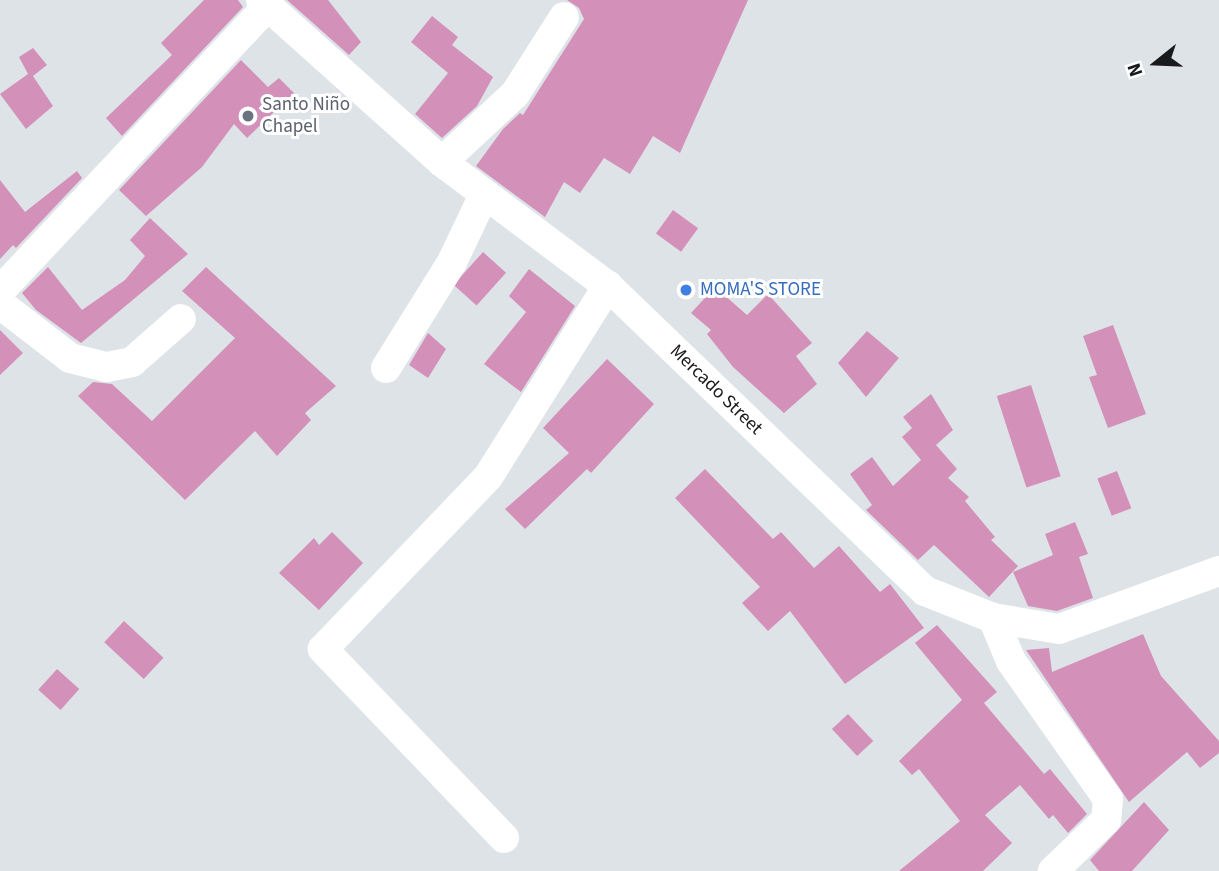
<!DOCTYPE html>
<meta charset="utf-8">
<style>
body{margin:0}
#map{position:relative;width:1219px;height:871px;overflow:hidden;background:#dee3e8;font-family:"Source Sans 3",sans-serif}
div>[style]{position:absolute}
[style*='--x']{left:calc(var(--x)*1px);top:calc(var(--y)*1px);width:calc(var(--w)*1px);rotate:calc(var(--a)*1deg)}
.building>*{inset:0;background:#d391ba;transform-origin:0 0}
.minor>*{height:30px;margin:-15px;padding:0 15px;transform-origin:15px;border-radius:15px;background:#fff}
.dots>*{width:19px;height:19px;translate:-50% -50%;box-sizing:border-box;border:4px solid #fff;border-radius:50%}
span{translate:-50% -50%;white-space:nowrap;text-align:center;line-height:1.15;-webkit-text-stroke:6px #fff;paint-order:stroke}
.worship-label{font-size:19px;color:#5b616d}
.left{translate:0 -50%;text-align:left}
.shop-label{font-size:19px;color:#366cbe}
.street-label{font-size:19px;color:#191a1c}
.north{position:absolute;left:1121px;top:28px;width:70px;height:70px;-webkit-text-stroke:5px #fff;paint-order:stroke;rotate:252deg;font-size:19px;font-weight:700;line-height:28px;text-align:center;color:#191a1c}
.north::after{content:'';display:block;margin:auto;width:24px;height:32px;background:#191a1c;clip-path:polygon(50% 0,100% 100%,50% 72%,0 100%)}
</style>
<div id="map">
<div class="building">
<i style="clip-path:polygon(204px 0,238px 0,243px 7px,122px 136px,106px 118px,172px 55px,161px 43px)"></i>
<i style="clip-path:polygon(287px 0,328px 0,361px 42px,349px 55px)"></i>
<i style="clip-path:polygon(567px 0,748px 0,680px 153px,653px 136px,630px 174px,604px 158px,580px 193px,564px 182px,545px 217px,476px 166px,503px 129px,520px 113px,523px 115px,584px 19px,579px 8px)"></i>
<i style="clip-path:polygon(432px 16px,458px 37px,452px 45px,493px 77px,477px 106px,442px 138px,415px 114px,448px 73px,411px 42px)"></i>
<i style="clip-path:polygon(33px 48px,47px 65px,33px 76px,53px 106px,26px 129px,0 94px,28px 74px,19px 57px)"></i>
<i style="clip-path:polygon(241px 60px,268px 87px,279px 78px,294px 93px,247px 138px,234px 124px,202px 167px,146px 216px,119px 190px)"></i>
<i style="clip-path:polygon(77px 171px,82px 178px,16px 248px,13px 245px,0 259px,0 180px,25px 212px)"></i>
<i style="left:673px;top:210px;width:31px;height:29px;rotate:36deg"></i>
<i style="clip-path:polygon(150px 218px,188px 254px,81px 343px,36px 310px,22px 293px,48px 267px,82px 310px,125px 280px,145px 256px,130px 240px)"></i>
<i style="left:483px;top:252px;width:31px;height:44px;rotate:42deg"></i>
<i style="clip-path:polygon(206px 267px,336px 386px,305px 413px,311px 420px,277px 456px,255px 431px,185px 500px,78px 396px,93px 382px,112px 384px,152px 421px,235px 338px,182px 291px)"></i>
<i style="clip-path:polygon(529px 269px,575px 306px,521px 392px,484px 364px,526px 312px,509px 296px)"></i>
<i style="clip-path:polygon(715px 287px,747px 315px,768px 294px,812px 343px,796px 356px,817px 384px,784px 413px,733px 367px,707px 334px,711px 330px,691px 313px)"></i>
<i style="clip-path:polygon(1113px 325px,1146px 414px,1108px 428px,1089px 377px,1097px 375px,1083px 336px)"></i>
<i style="clip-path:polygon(0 330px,23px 353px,0 375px)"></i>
<i style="clip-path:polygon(867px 331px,899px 358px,866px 397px,838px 363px)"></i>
<i style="clip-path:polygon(428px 333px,446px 349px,428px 378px,409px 365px)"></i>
<i style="clip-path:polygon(607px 359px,654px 404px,591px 473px,587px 469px,525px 529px,505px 509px,569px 453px,543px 428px)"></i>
<i style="left:1031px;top:385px;width:96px;height:36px;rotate:72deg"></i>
<i style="clip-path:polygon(931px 394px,953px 430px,936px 445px,957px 469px,948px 478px,969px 497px,965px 501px,995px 537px,991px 540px,1018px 566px,989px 597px,934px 545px,918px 560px,866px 510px,872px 505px,850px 474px,872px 457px,893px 486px,921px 460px,902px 437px,912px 428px,903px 417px)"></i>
<i style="clip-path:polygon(705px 469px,773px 539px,781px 532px,814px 568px,839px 546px,880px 592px,890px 584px,924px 628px,845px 684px,790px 611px,768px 631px,742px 603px,760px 587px,675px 498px)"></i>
<i style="left:1117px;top:471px;width:40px;height:21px;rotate:69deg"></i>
<i style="clip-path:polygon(1075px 522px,1088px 554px,1079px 557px,1093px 598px,1057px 611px,1028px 606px,1013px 572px,1053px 555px,1045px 534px)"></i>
<i style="clip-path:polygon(332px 532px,363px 563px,319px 610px,279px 573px,314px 538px,319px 545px)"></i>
<i style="left:124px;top:621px;width:54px;height:29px;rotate:43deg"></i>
<i style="clip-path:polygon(937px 625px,997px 692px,984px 703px,1044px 774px,1050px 769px,1087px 814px,1068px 833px,1053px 815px,1049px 819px,1020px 785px,985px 815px,1012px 843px,983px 871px,899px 871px,960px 821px,919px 769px,912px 775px,899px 761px,962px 700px,915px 643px)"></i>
<i style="clip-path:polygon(1143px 634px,1161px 676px,1219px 741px,1219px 753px,1200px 768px,1187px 752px,1129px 802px,1026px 650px,1049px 648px,1052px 672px)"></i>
<i style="left:57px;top:669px;width:30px;height:28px;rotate:42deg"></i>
<i style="left:848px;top:714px;width:37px;height:22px;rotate:47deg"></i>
<i style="clip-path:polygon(1144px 802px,1169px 830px,1132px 871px,1099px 871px,1090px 860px)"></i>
</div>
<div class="minor">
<i style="--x:261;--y:0;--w:243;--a:41.8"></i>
<i style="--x:442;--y:162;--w:207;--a:36.8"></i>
<i style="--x:608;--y:286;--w:440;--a:43.9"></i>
<i style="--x:925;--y:591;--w:73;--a:21.7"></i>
<i style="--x:993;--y:618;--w:67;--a:9.5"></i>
<i style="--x:1059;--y:629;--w:170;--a:-19.9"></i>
<i style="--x:442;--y:162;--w:100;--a:-43"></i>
<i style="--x:515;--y:94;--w:91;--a:-57.5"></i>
<i style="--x:0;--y:291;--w:388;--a:-46.8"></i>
<i style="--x:0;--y:304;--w:88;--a:37.6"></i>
<i style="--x:70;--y:358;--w:38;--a:14"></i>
<i style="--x:107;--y:367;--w:25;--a:-11"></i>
<i style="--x:132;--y:362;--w:65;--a:-41.3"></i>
<i style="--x:386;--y:368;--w:125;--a:-58.1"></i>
<i style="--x:452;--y:262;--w:74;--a:-64.5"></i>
<i style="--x:993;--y:618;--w:47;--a:67.3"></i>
<i style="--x:1011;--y:661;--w:169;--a:54.9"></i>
<i style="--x:1108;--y:799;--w:21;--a:95"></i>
<i style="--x:1106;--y:820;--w:74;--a:136.1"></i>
<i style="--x:504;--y:838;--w:262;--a:-133.8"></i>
<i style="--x:323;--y:649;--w:238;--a:-46.2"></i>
<i style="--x:488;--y:477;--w:226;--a:-57.9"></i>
</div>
<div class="dots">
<i style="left:248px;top:116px;background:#6b7280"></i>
<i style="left:686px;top:290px;background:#3f7fe0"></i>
</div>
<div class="worship-label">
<span class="left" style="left:262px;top:116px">Santo Niño<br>Chapel</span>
</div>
<div class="shop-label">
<span class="left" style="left:700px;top:290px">MOMA'S STORE</span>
</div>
<div class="street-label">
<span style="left:716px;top:390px;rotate:44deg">Mercado Street</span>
</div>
<div class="north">N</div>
</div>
